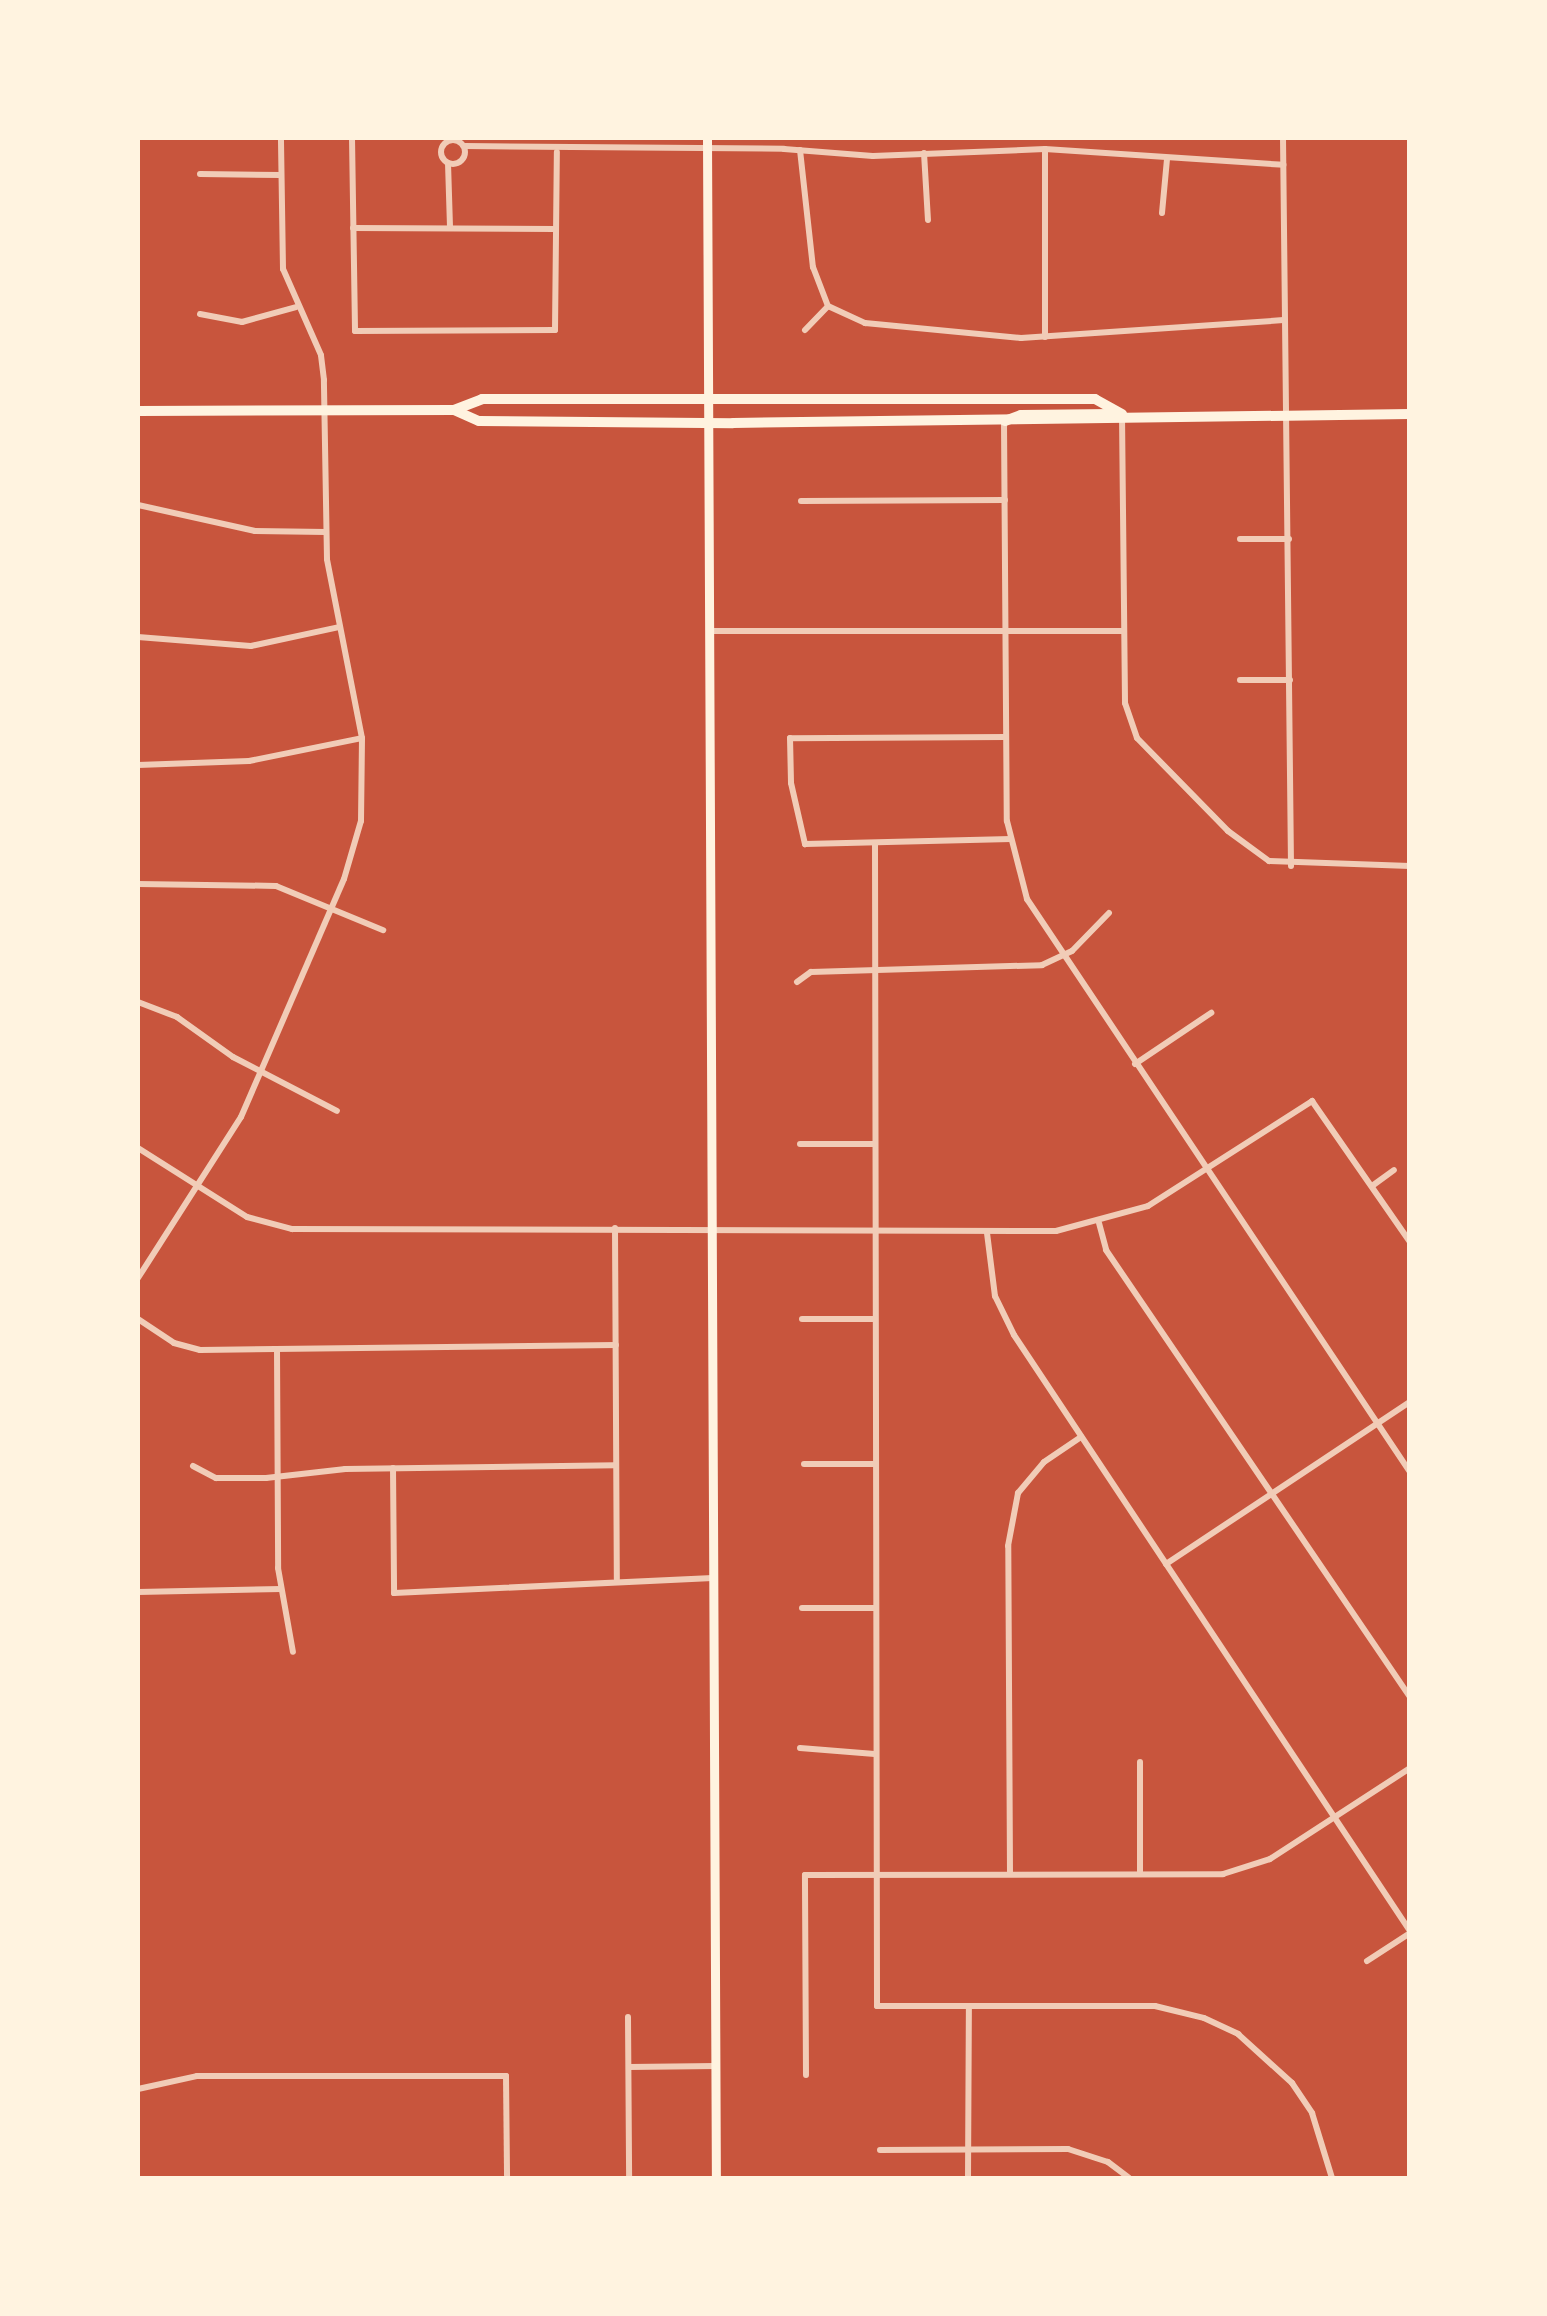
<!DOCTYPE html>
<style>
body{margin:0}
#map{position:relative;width:1547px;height:2316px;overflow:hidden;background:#c8553d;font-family:"Work Sans",sans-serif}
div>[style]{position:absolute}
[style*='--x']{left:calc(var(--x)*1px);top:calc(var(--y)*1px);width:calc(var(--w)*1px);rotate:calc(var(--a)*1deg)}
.minor>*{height:6px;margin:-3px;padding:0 3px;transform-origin:3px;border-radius:3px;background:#f1ccb7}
.minor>.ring{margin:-3px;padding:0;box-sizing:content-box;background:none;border:6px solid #f1ccb7;border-radius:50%}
.secondary>*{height:9px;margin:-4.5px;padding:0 4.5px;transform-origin:4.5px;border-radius:4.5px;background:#fff3e0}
.primary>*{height:10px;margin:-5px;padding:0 5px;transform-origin:5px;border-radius:5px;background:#fff3e0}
span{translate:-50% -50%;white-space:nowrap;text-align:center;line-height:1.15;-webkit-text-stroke:8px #fff3e0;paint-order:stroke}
.frame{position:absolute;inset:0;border:140px solid #fff3e0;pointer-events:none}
</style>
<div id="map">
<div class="minor">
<i style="--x:352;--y:138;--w:193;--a:89.1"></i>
<i style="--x:355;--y:331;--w:200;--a:-0.3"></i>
<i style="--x:555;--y:330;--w:178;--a:-89.4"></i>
<i style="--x:1283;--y:138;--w:728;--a:89.37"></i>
<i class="ring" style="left:441px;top:140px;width:18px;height:18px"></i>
<i style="--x:465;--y:146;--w:319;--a:0.5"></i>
<i style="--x:784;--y:149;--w:89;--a:4.5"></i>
<i style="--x:873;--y:156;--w:172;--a:-2.3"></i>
<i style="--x:1045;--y:149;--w:239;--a:3.8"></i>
<i style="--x:1045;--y:149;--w:188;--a:90"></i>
<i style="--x:800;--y:150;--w:118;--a:83.7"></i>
<i style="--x:813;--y:267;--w:42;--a:69"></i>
<i style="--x:924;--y:153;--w:67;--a:86.6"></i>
<i style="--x:448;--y:163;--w:65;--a:88.2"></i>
<i style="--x:200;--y:174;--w:81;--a:0.7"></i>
<i style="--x:1162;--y:213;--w:54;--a:-84.7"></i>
<i style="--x:353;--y:228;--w:202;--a:0.3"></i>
<i style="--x:200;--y:314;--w:43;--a:10.8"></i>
<i style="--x:242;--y:322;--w:56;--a:-15.5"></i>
<i style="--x:805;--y:330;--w:33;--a:-46"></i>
<i style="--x:828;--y:306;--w:41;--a:24.7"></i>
<i style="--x:865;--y:323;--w:157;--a:5.5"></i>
<i style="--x:1021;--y:338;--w:263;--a:-3.9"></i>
<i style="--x:1122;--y:415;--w:288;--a:89.4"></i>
<i style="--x:1125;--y:703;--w:37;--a:71"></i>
<i style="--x:1137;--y:738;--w:130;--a:45.6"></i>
<i style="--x:1228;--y:831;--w:51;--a:36.2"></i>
<i style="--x:1269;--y:861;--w:141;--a:2"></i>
<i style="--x:1004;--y:423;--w:398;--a:89.6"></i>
<i style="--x:1007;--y:821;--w:81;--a:75.6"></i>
<i style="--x:1027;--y:899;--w:689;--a:56.24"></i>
<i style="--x:801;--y:501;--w:204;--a:-0.3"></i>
<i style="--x:138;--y:505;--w:120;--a:12.5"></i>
<i style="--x:255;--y:531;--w:71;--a:0.8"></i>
<i style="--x:1240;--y:539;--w:49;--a:0"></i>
<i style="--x:709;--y:631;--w:415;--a:0"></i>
<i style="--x:138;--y:637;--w:113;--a:4.6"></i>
<i style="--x:251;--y:646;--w:91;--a:-12.1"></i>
<i style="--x:1240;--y:680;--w:50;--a:0"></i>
<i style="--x:1006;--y:737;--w:216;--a:179.7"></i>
<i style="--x:790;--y:738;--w:45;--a:88.7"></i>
<i style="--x:791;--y:783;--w:63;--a:77.1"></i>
<i style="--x:805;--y:844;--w:206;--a:-1.4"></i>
<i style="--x:138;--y:765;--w:111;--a:-2.1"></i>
<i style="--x:249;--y:761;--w:115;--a:-11.5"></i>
<i style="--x:875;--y:845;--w:1161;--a:89.9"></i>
<i style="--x:877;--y:2006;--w:278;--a:0"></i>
<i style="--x:1155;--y:2006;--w:50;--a:13.8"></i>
<i style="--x:1204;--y:2018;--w:38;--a:25"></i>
<i style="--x:1238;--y:2034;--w:73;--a:42.2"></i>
<i style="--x:1292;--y:2083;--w:36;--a:56"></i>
<i style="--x:1312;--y:2113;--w:68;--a:72.9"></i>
<i style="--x:138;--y:884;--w:138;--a:0.8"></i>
<i style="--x:276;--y:886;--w:116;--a:22.4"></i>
<i style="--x:797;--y:982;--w:17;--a:-36"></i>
<i style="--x:811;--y:972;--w:231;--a:-1.7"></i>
<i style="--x:1042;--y:965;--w:33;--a:-25"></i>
<i style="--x:1072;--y:951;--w:53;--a:-45.8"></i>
<i style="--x:138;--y:1002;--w:42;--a:21"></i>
<i style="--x:177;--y:1017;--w:69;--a:35.5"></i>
<i style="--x:233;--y:1057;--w:117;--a:27.4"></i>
<i style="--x:1135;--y:1064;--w:92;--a:-33.9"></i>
<i style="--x:800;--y:1144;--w:75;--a:0"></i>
<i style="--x:138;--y:1148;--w:129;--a:32.3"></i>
<i style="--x:247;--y:1217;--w:47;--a:14.9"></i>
<i style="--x:292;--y:1229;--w:764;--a:0.15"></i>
<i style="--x:1056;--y:1231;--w:95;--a:-15.2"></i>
<i style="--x:1148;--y:1206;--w:195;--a:-32.6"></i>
<i style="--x:1312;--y:1101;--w:172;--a:55.2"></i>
<i style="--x:1372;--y:1186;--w:27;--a:-36"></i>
<i style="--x:1099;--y:1223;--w:28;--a:75"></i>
<i style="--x:1106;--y:1250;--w:541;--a:55.78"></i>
<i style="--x:615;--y:1228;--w:351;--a:89.7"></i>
<i style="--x:987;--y:1233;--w:64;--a:82.8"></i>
<i style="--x:995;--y:1296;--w:43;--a:64"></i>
<i style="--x:1014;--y:1335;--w:716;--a:56.4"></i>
<i style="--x:138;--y:1278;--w:191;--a:-57.4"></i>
<i style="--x:241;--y:1117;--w:259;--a:-66.6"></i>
<i style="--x:344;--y:879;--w:60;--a:-73.7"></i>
<i style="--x:361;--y:821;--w:83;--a:-89.3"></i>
<i style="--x:362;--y:738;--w:182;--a:-101.1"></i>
<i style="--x:327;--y:559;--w:179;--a:-91"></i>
<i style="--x:324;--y:380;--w:25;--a:-97"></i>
<i style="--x:321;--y:355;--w:94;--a:-113.8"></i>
<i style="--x:283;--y:269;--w:131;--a:-90.9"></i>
<i style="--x:138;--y:1319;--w:43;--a:33.7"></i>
<i style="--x:174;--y:1343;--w:27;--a:15"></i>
<i style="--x:200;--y:1350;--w:416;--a:-0.7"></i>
<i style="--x:802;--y:1319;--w:73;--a:0"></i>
<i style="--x:277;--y:1349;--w:219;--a:89.7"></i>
<i style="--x:278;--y:1568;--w:85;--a:79.9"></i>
<i style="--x:804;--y:1464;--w:72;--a:0"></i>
<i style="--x:193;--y:1466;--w:26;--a:28"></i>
<i style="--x:216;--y:1478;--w:50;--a:0"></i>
<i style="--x:266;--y:1478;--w:80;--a:-6.5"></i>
<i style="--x:345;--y:1469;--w:271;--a:-0.8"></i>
<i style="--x:393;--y:1468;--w:125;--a:89.5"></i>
<i style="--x:394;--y:1593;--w:319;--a:-2.7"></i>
<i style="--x:1166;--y:1564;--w:293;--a:-33.6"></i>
<i style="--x:138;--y:1592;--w:143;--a:-1.2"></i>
<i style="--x:802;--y:1608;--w:74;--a:0"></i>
<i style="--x:800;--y:1748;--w:75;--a:4.6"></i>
<i style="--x:1140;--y:1872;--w:110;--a:-90"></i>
<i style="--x:1010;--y:1874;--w:328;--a:-90.3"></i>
<i style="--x:1008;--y:1546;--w:54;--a:-79.3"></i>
<i style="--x:1018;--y:1493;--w:40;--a:-50"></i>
<i style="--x:1044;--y:1462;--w:45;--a:-34"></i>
<i style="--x:1367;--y:1961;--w:51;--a:-33.1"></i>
<i style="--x:628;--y:2017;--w:161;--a:89.6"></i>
<i style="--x:629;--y:2067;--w:87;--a:-0.7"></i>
<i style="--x:806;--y:2075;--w:200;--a:-90.3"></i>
<i style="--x:805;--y:1875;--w:418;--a:-0.1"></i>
<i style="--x:1223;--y:1874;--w:49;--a:-17.7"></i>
<i style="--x:1270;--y:1859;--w:167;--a:-33"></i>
<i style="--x:138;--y:2089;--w:60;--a:-12.4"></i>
<i style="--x:197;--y:2076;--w:309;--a:0"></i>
<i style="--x:506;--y:2076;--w:102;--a:89.4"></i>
<i style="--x:880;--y:2150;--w:188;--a:-0.3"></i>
<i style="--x:1068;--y:2149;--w:42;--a:18"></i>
<i style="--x:1108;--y:2162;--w:26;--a:37"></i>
<i style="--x:968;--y:2178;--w:172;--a:-89.7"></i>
</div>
<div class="secondary">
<i style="--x:707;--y:138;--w:2040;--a:89.75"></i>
</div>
<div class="primary">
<i style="--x:454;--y:410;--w:27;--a:24"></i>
<i style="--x:479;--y:421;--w:254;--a:0.5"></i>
<i style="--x:733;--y:423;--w:677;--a:-0.76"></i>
<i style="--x:138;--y:411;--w:316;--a:-0.2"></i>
<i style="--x:454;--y:410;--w:30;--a:-21"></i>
<i style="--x:482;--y:399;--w:613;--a:0"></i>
<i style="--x:1095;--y:399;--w:31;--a:29"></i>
<i style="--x:1005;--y:421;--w:17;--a:-21"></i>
<i style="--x:1021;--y:415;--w:90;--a:-0.6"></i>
</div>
<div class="frame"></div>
</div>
